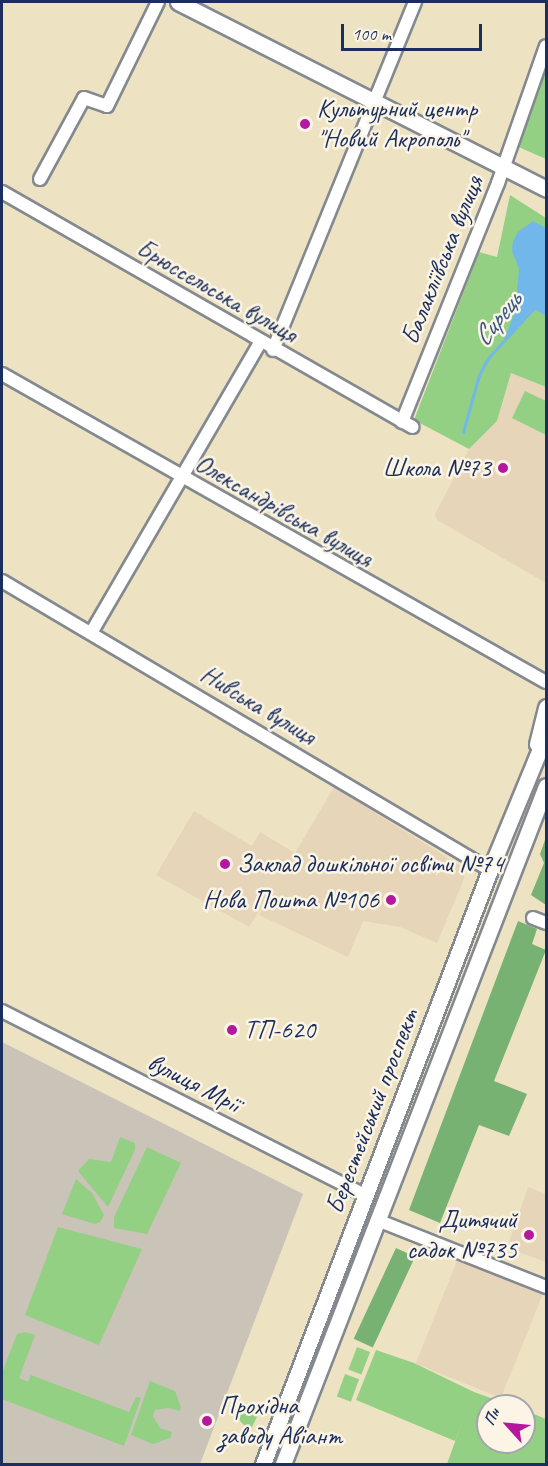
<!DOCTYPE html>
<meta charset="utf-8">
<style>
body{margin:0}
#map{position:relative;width:548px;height:1466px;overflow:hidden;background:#ede3c3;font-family:Caveat,sans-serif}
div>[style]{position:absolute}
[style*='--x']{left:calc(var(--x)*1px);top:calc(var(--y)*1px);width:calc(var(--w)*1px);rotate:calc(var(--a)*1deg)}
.built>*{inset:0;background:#e6d5b8;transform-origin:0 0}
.industrial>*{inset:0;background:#cac3b8}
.green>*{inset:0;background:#94d084;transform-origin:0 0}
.forest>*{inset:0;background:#77b272;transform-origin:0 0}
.water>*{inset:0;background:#72b7e9}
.stream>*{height:3px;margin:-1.5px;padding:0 1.5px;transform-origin:1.5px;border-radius:1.5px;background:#72b7e9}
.roads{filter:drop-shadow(2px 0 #848990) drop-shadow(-2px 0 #848990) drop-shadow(0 2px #848990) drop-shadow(0 -2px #848990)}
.minor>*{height:12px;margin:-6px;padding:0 6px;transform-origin:6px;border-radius:6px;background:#fff}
.major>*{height:15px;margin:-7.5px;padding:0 7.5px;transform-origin:7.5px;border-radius:7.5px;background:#fff}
.dots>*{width:16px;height:16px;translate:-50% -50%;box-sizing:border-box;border:3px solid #fcf5e5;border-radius:50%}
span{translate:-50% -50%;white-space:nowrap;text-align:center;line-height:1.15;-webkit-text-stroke:5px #fcf5e5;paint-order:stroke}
.poi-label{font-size:26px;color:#1b2f5e}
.left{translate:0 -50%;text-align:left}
.right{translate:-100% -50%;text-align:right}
.street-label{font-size:26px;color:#1b2f5e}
.water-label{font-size:27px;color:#355888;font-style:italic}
.frame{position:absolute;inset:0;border:3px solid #1b2f5e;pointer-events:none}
.north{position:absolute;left:476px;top:1394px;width:60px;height:60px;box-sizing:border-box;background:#fcf5e5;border:2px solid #a2a6af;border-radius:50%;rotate:297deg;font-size:16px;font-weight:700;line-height:24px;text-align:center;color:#1b2f5e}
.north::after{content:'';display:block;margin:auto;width:21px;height:27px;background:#b5179e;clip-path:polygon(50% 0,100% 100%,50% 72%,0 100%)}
.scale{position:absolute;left:341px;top:24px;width:141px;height:27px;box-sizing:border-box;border:3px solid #1b2f5e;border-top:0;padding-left:8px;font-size:18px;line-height:21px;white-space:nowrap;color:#1b2f5e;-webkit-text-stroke:4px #fcf5e5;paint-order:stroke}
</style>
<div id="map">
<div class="built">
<i style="clip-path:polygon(511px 373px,546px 387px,546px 583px,437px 520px,435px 514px,469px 449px,497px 421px)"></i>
<i style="clip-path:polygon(334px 787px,464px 868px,464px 879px,437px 943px,400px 927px,363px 921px,348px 957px,259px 915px,273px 888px,249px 927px,156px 875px,194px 811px,252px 846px,260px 832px,295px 853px)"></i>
<i style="clip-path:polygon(528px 1187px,546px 1194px,546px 1262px,507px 1248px)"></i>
<i style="left:459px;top:1256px;width:92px;height:116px;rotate:22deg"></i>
</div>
<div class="industrial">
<i style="clip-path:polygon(2px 1042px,303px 1194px,200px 1464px,2px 1464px)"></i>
</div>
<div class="green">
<i style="clip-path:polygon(546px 52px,546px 159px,514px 145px)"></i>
<i style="clip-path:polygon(510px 195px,546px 218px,546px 387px,511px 373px,497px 421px,469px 449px,414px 420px,479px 252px,497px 257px)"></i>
<i style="clip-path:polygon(525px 391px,546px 401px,546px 435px,512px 418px)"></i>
<i style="clip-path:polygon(120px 1137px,135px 1143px,135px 1150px,108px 1207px,78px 1171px,89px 1159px,111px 1162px)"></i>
<i style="clip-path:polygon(147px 1147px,181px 1163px,147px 1234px,114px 1228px,114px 1217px)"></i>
<i style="clip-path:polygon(76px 1179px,92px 1193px,104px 1215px,100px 1222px,95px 1224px,62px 1214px)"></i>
<i style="clip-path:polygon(58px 1227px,142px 1249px,99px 1345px,25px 1315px)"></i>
<i style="clip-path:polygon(25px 1332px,35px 1335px,19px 1378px,28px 1382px,31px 1375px,129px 1412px,136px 1397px,141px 1398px,124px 1446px,2px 1399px,2px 1373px,17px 1334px)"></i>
<i style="left:357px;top:1347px;width:14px;height:24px;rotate:21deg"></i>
<i style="clip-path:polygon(376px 1350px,414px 1363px,474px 1392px,513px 1406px,488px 1406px,488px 1442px,524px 1442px,524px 1410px,546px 1419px,546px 1464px,447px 1464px,462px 1422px,455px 1441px,356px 1400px)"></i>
<i style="left:345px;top:1374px;width:15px;height:24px;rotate:20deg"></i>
<i style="clip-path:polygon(150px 1381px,175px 1391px,181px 1407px,180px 1411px,168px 1408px,155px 1410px,153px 1416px,160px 1428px,172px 1432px,170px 1438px,153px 1444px,131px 1435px)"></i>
<i style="clip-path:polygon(238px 1405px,258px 1415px,250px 1431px,237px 1418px)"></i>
</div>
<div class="forest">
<i style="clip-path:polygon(546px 837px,546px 905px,531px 895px,544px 863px,540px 854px)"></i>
<i style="clip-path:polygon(518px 921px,537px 929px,532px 944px,546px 950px,494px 1081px,527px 1094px,509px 1136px,479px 1125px,440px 1223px,409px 1210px)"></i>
<i style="left:396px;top:1248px;width:21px;height:100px;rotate:25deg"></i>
</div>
<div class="water">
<i style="clip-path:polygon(533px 221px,546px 228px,546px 316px,536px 310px,530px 311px,504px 340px,515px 312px,519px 269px,512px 251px,513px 241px,518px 232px)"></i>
</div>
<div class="stream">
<i style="--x:463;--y:432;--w:59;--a:-74.3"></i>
<i style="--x:479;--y:375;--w:19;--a:-62"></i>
<i style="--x:488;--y:358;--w:67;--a:-47.4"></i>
</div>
<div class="roads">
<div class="minor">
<i style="--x:40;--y:179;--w:92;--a:-61.5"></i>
<i style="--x:84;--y:98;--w:24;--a:19"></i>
<i style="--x:107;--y:106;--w:116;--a:-63.9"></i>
<i style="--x:2;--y:192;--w:473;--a:29.8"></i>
<i style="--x:273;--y:350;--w:376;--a:-67.8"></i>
<i style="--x:2;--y:374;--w:625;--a:29.52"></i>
<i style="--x:402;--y:422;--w:258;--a:-68.1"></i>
<i style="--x:498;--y:183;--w:145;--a:-70.7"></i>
<i style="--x:2;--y:581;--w:567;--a:30.63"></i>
<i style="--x:91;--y:633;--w:336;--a:-59.8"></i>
<i style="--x:533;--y:918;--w:14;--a:21"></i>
<i style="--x:2;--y:1011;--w:408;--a:26.9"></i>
<i style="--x:377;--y:1220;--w:182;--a:21.6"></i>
</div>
<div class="major">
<i style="--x:178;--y:2;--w:413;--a:26.9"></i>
<i style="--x:537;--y:744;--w:38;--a:-76"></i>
<i style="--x:263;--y:1464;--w:636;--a:-69.09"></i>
<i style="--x:490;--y:870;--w:147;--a:-67.6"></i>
<i style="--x:283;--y:1464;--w:727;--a:-68.8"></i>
</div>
</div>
<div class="dots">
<i style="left:305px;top:124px;background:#b5179e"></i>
<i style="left:503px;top:468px;background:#b5179e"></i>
<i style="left:225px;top:864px;background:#b5179e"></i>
<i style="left:391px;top:900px;background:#b5179e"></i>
<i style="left:232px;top:1030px;background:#b5179e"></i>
<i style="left:529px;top:1235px;background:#b5179e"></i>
<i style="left:207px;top:1421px;background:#b5179e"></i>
</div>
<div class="poi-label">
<span class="left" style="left:317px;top:124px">Культурний центр<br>"Новий Акрополь"</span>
<span class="right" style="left:491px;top:468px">Школа №73</span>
<span class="left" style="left:237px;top:864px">Заклад дошкільної освіти №74</span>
<span class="right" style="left:379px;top:900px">Нова Пошта №106</span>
<span class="left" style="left:244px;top:1030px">ТП-620</span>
<span class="right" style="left:517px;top:1235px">Дитячий<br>садок №735</span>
<span class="left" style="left:219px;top:1421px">Прохідна<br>заводу Авіант</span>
</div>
<div class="street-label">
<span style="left:442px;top:260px;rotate:-68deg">Балакліївська вулиця</span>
<span style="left:217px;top:291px;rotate:30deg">Брюссельська вулиця</span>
<span style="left:284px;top:511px;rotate:30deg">Олександрівська вулиця</span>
<span style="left:258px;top:705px;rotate:31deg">Нивська вулиця</span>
<span style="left:194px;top:1083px;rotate:27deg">вулиця Мрії</span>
<span style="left:372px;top:1111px;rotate:-69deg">Берестейський проспект</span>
</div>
<div class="water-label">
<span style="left:497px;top:319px;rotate:-51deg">Сирець</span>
</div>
<div class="frame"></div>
<div class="north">Пн</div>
<div class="scale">100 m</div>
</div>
